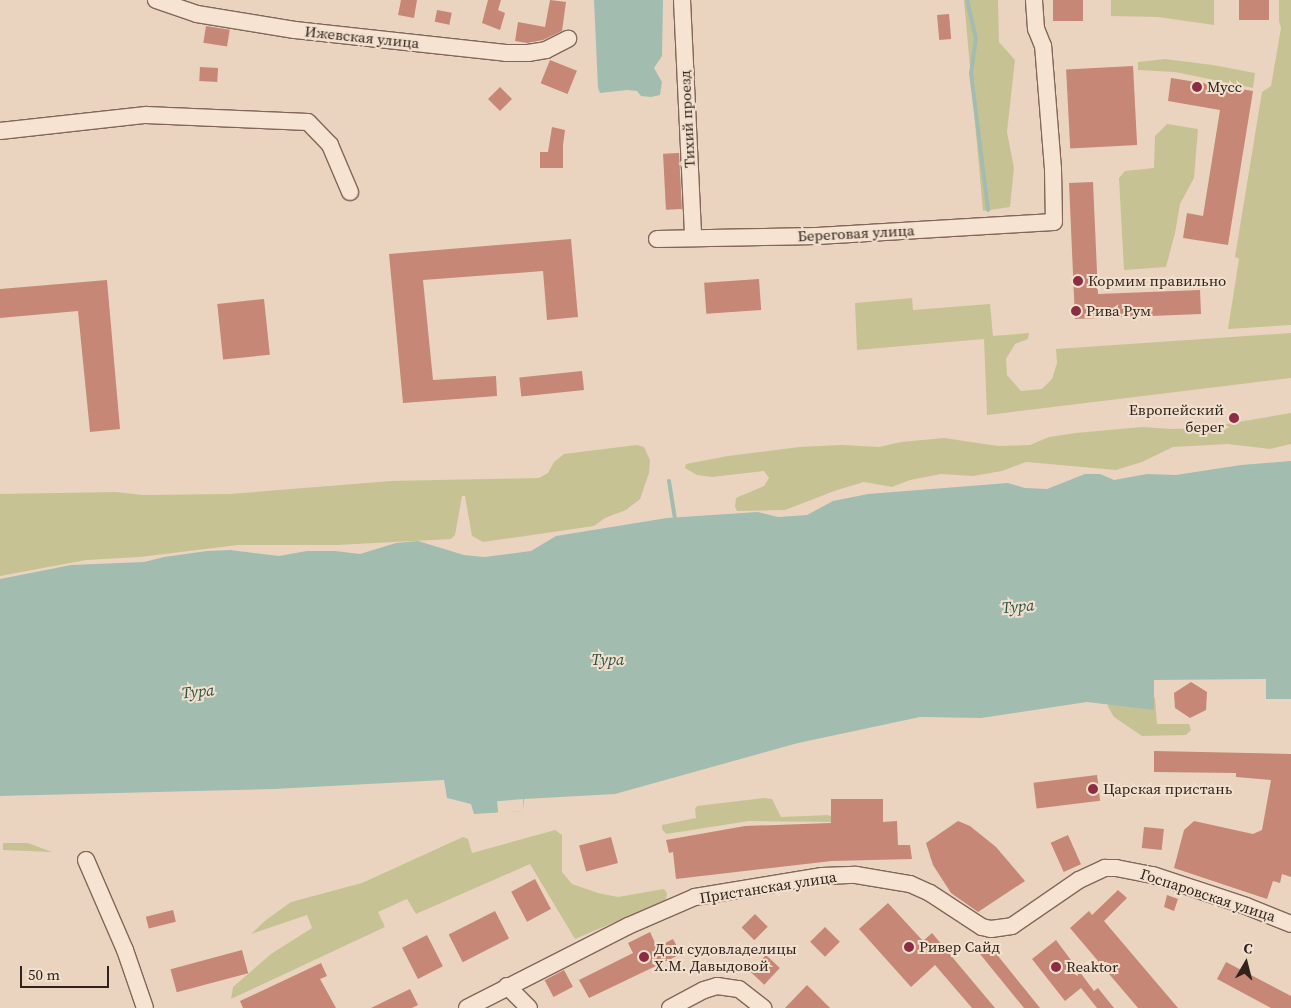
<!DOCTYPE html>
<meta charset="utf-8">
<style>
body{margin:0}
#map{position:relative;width:1291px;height:1008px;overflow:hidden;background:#ead4bf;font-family:"Source Serif 4",serif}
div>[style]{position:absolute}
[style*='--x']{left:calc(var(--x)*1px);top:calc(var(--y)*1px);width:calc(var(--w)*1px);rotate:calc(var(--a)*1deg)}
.green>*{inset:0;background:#c7c294}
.water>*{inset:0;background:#a2bdaf}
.pier>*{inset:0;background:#ead4bf;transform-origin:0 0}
.stream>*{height:4px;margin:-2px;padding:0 2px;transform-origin:2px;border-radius:2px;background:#a2bdaf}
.building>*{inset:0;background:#c68777;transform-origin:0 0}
.roads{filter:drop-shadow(1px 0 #826659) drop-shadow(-1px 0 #826659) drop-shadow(0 1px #826659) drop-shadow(0 -1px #826659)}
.minor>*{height:16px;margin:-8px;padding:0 8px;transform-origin:8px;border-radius:8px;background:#f6e3d2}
.dots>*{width:14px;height:14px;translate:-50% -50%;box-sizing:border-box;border:2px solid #f2e0ce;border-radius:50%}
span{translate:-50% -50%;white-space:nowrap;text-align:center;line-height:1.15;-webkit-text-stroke:4px #f2e0ce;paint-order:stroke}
.street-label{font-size:15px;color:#32221c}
.poi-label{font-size:15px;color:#32221c}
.left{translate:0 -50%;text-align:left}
.right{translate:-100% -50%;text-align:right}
.water-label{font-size:16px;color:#2c5147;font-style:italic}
.north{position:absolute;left:1221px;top:938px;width:50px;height:50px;-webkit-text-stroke:4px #f2e0ce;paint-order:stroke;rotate:8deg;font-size:14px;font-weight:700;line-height:20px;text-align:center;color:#32221c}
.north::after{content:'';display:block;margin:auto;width:18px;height:22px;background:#32221c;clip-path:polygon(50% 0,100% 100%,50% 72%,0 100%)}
.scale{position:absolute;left:20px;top:966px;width:89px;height:22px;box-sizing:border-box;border:2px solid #32221c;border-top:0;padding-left:6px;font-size:15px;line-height:18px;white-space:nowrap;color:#32221c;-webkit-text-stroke:4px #f2e0ce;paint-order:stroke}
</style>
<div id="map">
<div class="green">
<i style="clip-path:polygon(964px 0,998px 0,999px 42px,1015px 60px,1007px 132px,1014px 168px,1010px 207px,983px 211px)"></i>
<i style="clip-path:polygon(1111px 0,1214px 0,1214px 25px,1158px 17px,1111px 16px)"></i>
<i style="clip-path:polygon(1279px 0,1291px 0,1291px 325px,1228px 329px,1239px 259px,1235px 257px,1262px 92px,1271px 86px,1281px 28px,1279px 21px)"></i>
<i style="clip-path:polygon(1165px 59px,1213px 65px,1255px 73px,1253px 88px,1175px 72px,1138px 70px,1138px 62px)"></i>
<i style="clip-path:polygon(1167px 124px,1198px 129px,1194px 178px,1180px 204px,1175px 233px,1166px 267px,1124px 270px,1119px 178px,1125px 171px,1154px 168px,1155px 136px)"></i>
<i style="clip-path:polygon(912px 298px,913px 310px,990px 304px,993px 336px,1029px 333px,1028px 339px,1015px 344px,1006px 359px,1007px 375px,1021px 391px,1042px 389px,1052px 379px,1057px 363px,1056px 349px,1291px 333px,1291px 378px,987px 415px,984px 339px,857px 350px,855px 303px)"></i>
<i style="clip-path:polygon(1291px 413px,1291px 444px,1270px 449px,1228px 444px,1173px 447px,1142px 462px,1116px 470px,1026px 462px,1002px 471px,973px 476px,941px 474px,910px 480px,892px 487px,864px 482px,837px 490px,785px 510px,737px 511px,735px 507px,736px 498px,764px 486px,769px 478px,764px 471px,712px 477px,697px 475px,685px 468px,686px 464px,728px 456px,799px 447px,842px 445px,879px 447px,901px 442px,944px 438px,998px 446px,1030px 445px,1049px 437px,1076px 433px,1142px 427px,1172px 429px,1203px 428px)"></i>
<i style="clip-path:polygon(637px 445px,644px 447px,650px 460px,649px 473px,640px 499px,626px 510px,605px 518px,594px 526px,483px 542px,472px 536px,465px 496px,462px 496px,455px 535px,451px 539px,337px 545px,238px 545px,140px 557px,86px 560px,0 576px,0 494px,116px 492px,142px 495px,230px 494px,391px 481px,539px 478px,548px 473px,554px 462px,564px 454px)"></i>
<i style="clip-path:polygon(1112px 695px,1155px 698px,1157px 724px,1189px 724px,1191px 730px,1186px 735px,1142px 736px,1114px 717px,1108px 707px,1108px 701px)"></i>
<i style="clip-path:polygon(764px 798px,772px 799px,781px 817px,828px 815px,837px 818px,836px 822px,749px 821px,666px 834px,662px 829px,662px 825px,696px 818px,695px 809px,697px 806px)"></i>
<i style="clip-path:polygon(555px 830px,562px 835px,562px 872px,572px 884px,598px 893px,618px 897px,664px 889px,667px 893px,666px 900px,575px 939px,530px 864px,416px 914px,407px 899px,378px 912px,385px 927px,231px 999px,233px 987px,271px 954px,312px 928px,307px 915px,251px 934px,266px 920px,291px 902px,362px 883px,463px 837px,468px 839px,472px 853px)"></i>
<i style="clip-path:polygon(3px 843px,28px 843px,52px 852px,3px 850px)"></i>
</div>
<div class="water">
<i style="clip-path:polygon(594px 0,663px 0,662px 56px,654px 68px,662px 82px,660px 95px,651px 97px,641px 96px,637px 91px,627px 90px,600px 93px,598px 88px)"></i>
<i style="clip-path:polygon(1291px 461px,1291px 699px,1266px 699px,1266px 679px,1154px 680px,1154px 710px,1087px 702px,981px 718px,920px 717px,798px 743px,615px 794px,524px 799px,524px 811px,474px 814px,471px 804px,447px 798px,444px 780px,274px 789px,0 796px,0 579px,71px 565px,144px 562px,164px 557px,207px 551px,230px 550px,279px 556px,307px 551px,335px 551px,360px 554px,396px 543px,418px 541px,464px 555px,484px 557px,531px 551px,556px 536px,667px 518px,758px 512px,778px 517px,807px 515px,833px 501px,868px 494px,1008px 483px,1025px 488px,1047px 489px,1085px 474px,1100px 474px,1114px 480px,1147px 474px,1176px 475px,1241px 465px)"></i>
</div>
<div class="pier">
<i style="left:523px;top:799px;width:12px;height:26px;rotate:85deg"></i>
</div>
<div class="stream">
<i style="--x:967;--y:0;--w:39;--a:77"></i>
<i style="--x:976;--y:38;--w:35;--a:98"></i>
<i style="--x:971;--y:73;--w:138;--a:82.9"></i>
<i style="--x:669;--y:481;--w:36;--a:81"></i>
</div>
<div class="building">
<i style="clip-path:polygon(401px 0,417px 0,414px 18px,398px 15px)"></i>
<i style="clip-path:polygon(488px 0,501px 0,498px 10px,505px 13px,500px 30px,482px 23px)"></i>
<i style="clip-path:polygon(550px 0,566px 2px,562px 31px,543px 40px,527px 43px,515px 41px,518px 22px,545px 27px)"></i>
<i style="left:1053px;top:0;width:30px;height:21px"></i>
<i style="left:1239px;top:0;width:30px;height:20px"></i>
<i style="left:437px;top:10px;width:15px;height:12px;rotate:11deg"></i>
<i style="left:949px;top:14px;width:25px;height:12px;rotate:85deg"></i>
<i style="left:206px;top:26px;width:24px;height:17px;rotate:9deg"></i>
<i style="left:550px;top:60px;width:29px;height:25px;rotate:22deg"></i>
<i style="left:1133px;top:66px;width:79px;height:67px;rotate:87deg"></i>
<i style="left:200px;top:67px;width:18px;height:14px;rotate:3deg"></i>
<i style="clip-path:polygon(1171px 78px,1253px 91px,1228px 245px,1183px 238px,1187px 213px,1203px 216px,1220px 110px,1168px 101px)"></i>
<i style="left:500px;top:87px;width:17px;height:17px;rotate:45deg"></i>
<i style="clip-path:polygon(552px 127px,565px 130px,563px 145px,563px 168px,540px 168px,540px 152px,548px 152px)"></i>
<i style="left:679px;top:153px;width:56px;height:16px;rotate:87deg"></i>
<i style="clip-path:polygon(1093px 182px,1098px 294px,1200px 290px,1201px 314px,1075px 319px,1069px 183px)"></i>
<i style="clip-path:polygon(571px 239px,578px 317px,547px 320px,543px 271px,423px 280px,433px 380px,496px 376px,497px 396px,403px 403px,389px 254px)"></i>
<i style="left:759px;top:279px;width:31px;height:55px;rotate:86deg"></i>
<i style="clip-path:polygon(107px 280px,120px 429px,90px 432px,78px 311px,0 318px,0 289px)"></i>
<i style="left:264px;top:299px;width:56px;height:47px;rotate:84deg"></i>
<i style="left:582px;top:371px;width:19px;height:63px;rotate:84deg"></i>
<i style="clip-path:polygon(1191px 682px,1207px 692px,1206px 710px,1190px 718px,1175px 708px,1174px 693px)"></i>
<i style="clip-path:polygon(1154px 751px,1291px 754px,1291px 877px,1282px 874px,1280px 883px,1273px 881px,1267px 899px,1174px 868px,1184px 830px,1194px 821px,1253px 834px,1262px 830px,1271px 780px,1236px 777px,1236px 773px,1154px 772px)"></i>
<i style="left:1097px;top:775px;width:26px;height:64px;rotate:83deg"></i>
<i style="clip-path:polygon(831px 799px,883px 799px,883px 822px,897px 821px,898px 845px,910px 845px,912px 859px,832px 861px,676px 879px,673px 852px,669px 853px,666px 840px,745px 826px,831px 823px)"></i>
<i style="clip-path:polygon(958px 821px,970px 826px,996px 847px,1025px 881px,978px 912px,951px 893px,933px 865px,926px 843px)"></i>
<i style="left:1144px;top:827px;width:20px;height:21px;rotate:6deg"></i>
<i style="left:1068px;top:835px;width:32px;height:19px;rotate:66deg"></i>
<i style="left:611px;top:837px;width:27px;height:33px;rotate:75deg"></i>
<i style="left:535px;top:879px;width:34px;height:27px;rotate:62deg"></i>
<i style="clip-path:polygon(1118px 890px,1127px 898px,1104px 921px,1178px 1008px,1138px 1008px,1070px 928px,1089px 911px,1092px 915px)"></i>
<i style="clip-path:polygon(1167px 895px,1178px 899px,1174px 911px,1164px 907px)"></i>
<i style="clip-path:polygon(888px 903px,923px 941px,932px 933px,995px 1008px,972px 1008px,935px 965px,911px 987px,859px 929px)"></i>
<i style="left:173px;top:910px;width:12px;height:28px;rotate:76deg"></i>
<i style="left:495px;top:911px;width:31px;height:52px;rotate:63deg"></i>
<i style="left:755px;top:914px;width:18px;height:19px;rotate:45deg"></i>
<i style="left:825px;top:927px;width:21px;height:21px;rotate:45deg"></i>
<i style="clip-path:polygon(650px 932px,657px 947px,673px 939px,681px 954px,589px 998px,579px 980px,633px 953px,628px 943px)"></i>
<i style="left:427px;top:935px;width:35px;height:28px;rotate:63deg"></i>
<i style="clip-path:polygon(1056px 940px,1094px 991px,1098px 988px,1114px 1008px,1097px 1008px,1081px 988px,1065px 1001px,1032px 959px)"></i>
<i style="clip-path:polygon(990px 946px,1040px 1008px,1024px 1008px,980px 954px)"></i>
<i style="left:242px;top:950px;width:24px;height:74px;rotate:75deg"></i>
<i style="left:766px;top:955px;width:19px;height:23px;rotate:43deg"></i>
<i style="clip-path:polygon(1226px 962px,1291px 996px,1291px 1008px,1271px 1008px,1217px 979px)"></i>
<i style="clip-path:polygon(321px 963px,327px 976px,320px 979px,336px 1008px,243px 1008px,240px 1001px)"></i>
<i style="left:564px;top:970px;width:19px;height:22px;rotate:62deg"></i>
<i style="clip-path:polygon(807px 985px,830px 1008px,785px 1008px)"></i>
<i style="clip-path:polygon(410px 989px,418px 1005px,412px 1008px,371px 1008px)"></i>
</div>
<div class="roads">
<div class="minor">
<i style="--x:156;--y:0;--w:43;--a:18.9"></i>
<i style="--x:197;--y:14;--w:99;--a:9.3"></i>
<i style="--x:295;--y:30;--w:212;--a:6.2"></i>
<i style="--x:506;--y:53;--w:22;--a:0"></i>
<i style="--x:528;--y:53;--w:18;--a:-9"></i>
<i style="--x:546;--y:50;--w:25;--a:-27"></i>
<i style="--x:682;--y:0;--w:237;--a:87.3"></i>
<i style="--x:0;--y:131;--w:147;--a:-6.3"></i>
<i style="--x:146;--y:115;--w:162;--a:2.5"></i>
<i style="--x:308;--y:122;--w:32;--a:46"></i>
<i style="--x:330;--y:145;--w:51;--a:66.9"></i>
<i style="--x:657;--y:239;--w:160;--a:-1.1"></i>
<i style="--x:817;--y:236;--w:237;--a:-3.4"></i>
<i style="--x:1054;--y:222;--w:53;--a:-91.1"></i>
<i style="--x:1053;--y:169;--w:123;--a:-94.6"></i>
<i style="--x:1043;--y:46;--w:18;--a:-112"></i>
<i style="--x:1036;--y:29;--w:29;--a:-94"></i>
<i style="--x:86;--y:860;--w:98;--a:66.6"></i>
<i style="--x:125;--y:950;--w:61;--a:71"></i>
<i style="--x:507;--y:986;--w:31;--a:45"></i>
<i style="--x:467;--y:1008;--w:181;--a:-27"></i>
<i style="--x:628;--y:926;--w:73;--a:-23.4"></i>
<i style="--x:695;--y:897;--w:129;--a:-9.4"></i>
<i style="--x:822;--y:876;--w:34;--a:-2"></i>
<i style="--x:856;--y:875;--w:55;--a:9.5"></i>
<i style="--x:910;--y:884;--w:22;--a:24"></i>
<i style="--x:930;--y:893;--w:62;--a:33.2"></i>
<i style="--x:982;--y:927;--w:9;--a:13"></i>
<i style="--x:991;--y:929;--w:21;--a:-8"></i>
<i style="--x:1012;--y:926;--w:81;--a:-34.5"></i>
<i style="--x:1079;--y:880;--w:29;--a:-25"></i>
<i style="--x:1105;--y:868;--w:11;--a:0"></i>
<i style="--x:1116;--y:868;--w:38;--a:11"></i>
<i style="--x:1153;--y:875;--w:98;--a:18.4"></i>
<i style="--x:1246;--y:906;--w:48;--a:21.8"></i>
<i style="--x:670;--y:1008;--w:38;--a:-28"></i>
<i style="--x:704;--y:990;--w:14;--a:-17"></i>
<i style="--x:717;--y:986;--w:22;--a:8"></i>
<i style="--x:739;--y:989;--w:31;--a:38"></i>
</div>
</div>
<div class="dots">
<i style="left:1197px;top:87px;background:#8d2d43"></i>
<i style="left:1078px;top:281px;background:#8d2d43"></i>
<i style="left:1076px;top:311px;background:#8d2d43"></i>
<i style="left:1234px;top:418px;background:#8d2d43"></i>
<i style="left:1093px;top:789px;background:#8d2d43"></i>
<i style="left:909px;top:947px;background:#8d2d43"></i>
<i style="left:644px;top:957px;background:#8d2d43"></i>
<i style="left:1056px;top:967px;background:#8d2d43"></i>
</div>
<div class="street-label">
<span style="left:362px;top:37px;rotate:6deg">Ижевская улица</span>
<span style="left:687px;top:119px;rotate:-93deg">Тихий проезд</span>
<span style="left:856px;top:233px;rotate:-3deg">Береговая улица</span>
<span style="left:768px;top:887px;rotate:-9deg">Пристанская улица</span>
<span style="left:1208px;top:895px;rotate:18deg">Госпаровская улица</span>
</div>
<div class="poi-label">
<span class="left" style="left:1207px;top:87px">Мусс</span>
<span class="left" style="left:1088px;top:281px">Кормим правильно</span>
<span class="left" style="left:1086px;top:311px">Рива Рум</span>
<span class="right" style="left:1224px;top:418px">Европейский<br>берег</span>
<span class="left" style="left:1103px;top:789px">Царская пристань</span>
<span class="left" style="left:919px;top:947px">Ривер Сайд</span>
<span class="left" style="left:654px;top:957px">Дом судовладелицы<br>Х.М. Давыдовой</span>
<span class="left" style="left:1066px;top:967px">Reaktor</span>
</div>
<div class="water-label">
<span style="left:1018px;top:606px;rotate:-5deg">Тура</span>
<span style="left:608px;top:659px">Тура</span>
<span style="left:198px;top:691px;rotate:-6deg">Тура</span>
</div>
<div class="north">С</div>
<div class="scale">50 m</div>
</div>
